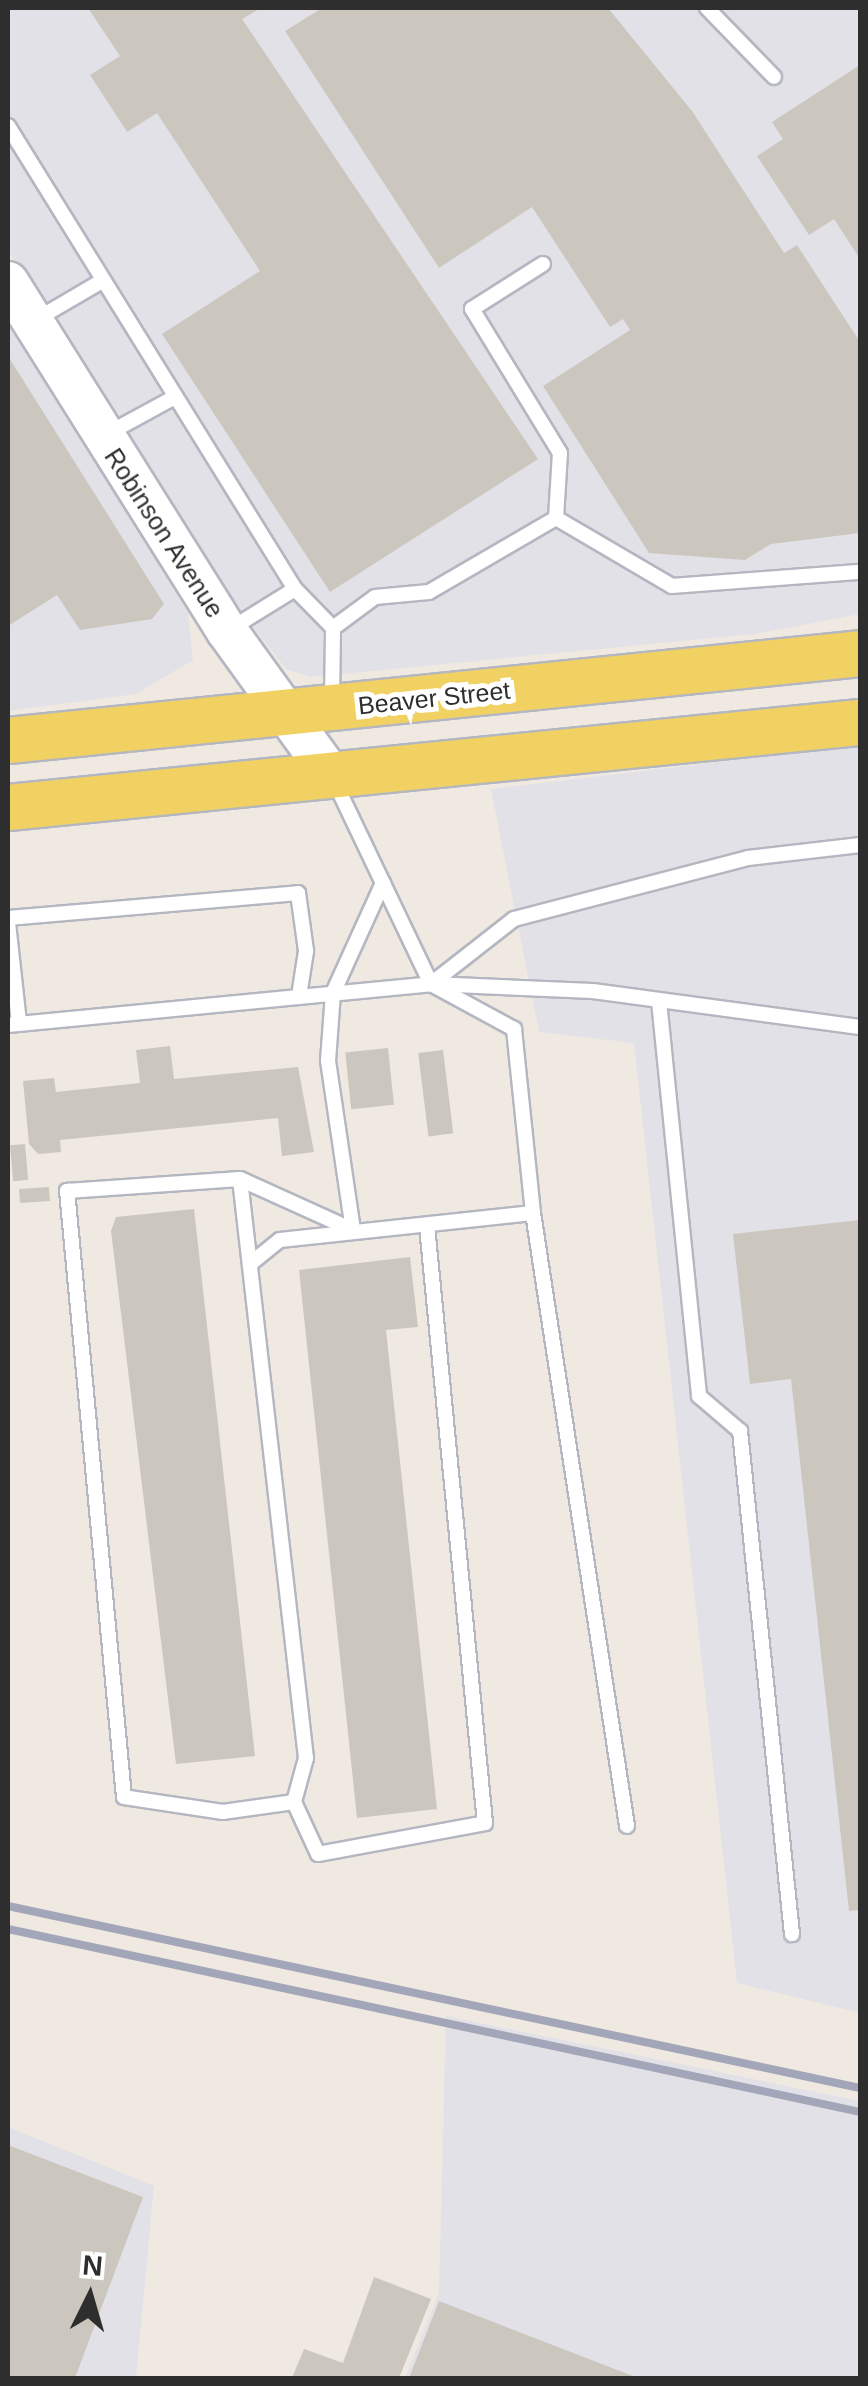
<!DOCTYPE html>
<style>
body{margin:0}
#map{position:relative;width:868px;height:2386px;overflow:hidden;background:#efe9e1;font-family:Helvetica,sans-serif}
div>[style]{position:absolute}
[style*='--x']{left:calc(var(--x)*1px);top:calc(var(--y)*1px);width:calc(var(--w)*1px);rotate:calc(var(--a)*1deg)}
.industrial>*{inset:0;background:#e3e1e8}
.building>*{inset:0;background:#cbc7bf;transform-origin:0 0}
.roads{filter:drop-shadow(2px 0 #b4b7c1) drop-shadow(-2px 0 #b4b7c1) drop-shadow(0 2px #b4b7c1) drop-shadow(0 -2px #b4b7c1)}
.lane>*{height:14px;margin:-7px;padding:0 7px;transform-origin:7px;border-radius:7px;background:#fff}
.secondary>*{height:40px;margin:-20px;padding:0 20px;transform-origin:20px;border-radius:20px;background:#fff}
.primary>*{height:45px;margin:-22.5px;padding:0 22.5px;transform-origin:22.5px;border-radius:22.5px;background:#f2d163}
.rail>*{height:8px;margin:-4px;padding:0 4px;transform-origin:4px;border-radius:4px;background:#a3a6b8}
span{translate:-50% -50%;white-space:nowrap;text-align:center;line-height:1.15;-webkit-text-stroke:10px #fff;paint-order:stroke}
.street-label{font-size:25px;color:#2e2e2e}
.frame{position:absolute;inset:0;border:10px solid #2e2e2e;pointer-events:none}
.north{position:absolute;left:40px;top:2246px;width:100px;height:100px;-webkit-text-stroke:8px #fff;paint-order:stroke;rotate:5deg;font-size:28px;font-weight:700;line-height:40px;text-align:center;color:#2e2e2e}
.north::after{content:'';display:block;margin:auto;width:35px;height:45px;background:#2e2e2e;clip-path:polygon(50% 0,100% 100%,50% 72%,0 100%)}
</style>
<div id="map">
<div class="industrial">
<i style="clip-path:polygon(8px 8px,860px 8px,860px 614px,754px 634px,310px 677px,286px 669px,207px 568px,8px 250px)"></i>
<i style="clip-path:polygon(8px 318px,188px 613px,193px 660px,136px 694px,8px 711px)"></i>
<i style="clip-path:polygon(860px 745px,860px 2013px,737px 1983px,634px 1043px,539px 1032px,491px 789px)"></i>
<i style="clip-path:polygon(446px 2016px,860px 2101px,860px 2378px,405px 2378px,439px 2293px)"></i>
<i style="clip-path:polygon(8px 2127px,154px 2186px,136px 2378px,8px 2378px)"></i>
</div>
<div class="building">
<i style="clip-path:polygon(88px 8px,261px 8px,242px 19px,538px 459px,330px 592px,162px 334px,260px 271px,157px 113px,127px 132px,90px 75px,120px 56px)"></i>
<i style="clip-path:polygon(322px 8px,608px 8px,692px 111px,784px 253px,797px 245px,860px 342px,860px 533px,771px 544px,745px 560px,649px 553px,543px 386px,630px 330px,623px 319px,610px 327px,532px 207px,439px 268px,285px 31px)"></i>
<i style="clip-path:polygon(860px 65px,860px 259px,834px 219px,809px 235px,757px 156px,783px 139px,772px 122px)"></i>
<i style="clip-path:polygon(8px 356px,164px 604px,152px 619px,80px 630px,57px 595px,8px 626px)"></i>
<i style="clip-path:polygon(170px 1046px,174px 1079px,298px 1067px,314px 1152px,282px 1156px,278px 1118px,60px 1140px,61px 1152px,38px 1154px,29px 1144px,23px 1081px,54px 1078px,56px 1092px,140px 1083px,136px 1050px)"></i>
<i style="left:388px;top:1048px;width:57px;height:43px;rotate:84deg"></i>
<i style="left:443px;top:1050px;width:84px;height:25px;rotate:83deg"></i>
<i style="left:25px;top:1144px;width:36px;height:15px;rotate:85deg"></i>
<i style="left:49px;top:1187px;width:14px;height:30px;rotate:86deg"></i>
<i style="clip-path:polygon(194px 1209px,255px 1756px,176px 1764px,111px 1231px,116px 1217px)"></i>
<i style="clip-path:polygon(860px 1220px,860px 1910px,849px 1911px,791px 1379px,750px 1384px,733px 1234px)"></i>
<i style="clip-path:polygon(410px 1257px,418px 1327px,386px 1330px,437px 1809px,357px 1818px,299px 1270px)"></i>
<i style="clip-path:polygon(8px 2145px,143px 2197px,75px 2378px,8px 2378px)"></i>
<i style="clip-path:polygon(374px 2277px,431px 2299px,399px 2378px,292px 2378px,304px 2349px,343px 2363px)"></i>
<i style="clip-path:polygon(439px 2301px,638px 2378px,409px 2378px)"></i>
</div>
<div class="roads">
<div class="lane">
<i style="--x:707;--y:8;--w:96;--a:45.8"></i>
<i style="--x:8;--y:126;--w:545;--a:58.21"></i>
<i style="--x:37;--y:319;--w:75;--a:-30.3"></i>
<i style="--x:107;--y:434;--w:77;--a:-28.6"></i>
<i style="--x:556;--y:518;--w:134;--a:30.4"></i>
<i style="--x:672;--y:586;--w:189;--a:-4.3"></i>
<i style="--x:232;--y:628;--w:74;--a:-31.8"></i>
<i style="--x:295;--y:589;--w:54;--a:45.7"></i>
<i style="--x:333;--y:628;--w:52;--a:-36.4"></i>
<i style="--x:375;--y:597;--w:54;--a:-5.3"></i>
<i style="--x:429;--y:592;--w:147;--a:-30.2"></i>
<i style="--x:556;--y:518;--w:65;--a:-86.5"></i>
<i style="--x:560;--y:453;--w:169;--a:-121.4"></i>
<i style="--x:472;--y:309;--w:84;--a:-32.4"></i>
<i style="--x:332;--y:702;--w:74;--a:-89.2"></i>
<i style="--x:8;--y:918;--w:291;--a:-4.9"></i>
<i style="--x:298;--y:893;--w:59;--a:82.1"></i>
<i style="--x:306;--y:951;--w:46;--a:98.8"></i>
<i style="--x:8;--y:923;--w:101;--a:83.7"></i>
<i style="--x:431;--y:984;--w:105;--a:-38.1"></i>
<i style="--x:514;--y:919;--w:242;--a:-14.6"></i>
<i style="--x:748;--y:858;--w:113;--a:-6.6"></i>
<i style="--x:659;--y:1001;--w:397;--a:84.2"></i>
<i style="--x:699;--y:1396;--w:54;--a:40.5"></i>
<i style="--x:740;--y:1431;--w:506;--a:84.1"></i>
<i style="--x:8;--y:1025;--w:425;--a:-5.5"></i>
<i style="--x:431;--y:984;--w:162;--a:2.5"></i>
<i style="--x:593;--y:991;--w:269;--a:7.7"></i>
<i style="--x:240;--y:1179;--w:583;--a:83.5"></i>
<i style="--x:306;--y:1758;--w:46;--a:105.3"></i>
<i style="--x:294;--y:1802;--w:57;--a:65.2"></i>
<i style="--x:318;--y:1854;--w:170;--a:-10.5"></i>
<i style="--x:485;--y:1823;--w:600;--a:-95.55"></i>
<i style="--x:533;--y:1213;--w:620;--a:81.28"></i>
<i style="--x:353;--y:1230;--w:171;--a:-98.4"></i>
<i style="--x:328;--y:1061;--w:68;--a:-85.8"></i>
<i style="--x:333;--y:993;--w:121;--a:-65.6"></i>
<i style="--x:250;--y:1264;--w:38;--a:-39"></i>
<i style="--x:280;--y:1240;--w:254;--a:-6.1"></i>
<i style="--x:533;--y:1213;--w:185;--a:-95.9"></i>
<i style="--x:514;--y:1029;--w:94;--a:-151.5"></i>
<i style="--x:431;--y:984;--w:225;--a:-115.5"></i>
<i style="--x:294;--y:1802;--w:72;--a:172"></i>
<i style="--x:223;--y:1812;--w:100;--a:-171.4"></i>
<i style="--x:124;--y:1797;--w:609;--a:-95.37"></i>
<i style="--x:67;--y:1191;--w:173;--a:-4"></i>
<i style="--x:240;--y:1179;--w:124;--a:24.3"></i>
</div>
<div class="secondary">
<i style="--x:8;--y:282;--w:412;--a:57.9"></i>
<i style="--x:227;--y:631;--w:178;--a:54.2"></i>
</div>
<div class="primary">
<i style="--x:8;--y:740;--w:856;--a:-5.83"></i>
<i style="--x:8;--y:807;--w:856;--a:-5.7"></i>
</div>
</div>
<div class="rail">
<i style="--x:8;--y:1906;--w:871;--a:12.06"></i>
<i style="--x:8;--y:1929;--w:871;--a:12.12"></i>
</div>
<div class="street-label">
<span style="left:164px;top:533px;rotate:57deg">Robinson Avenue</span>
<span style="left:434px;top:698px;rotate:-6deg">Beaver Street</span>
</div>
<div class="frame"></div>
<div class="north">N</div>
</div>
